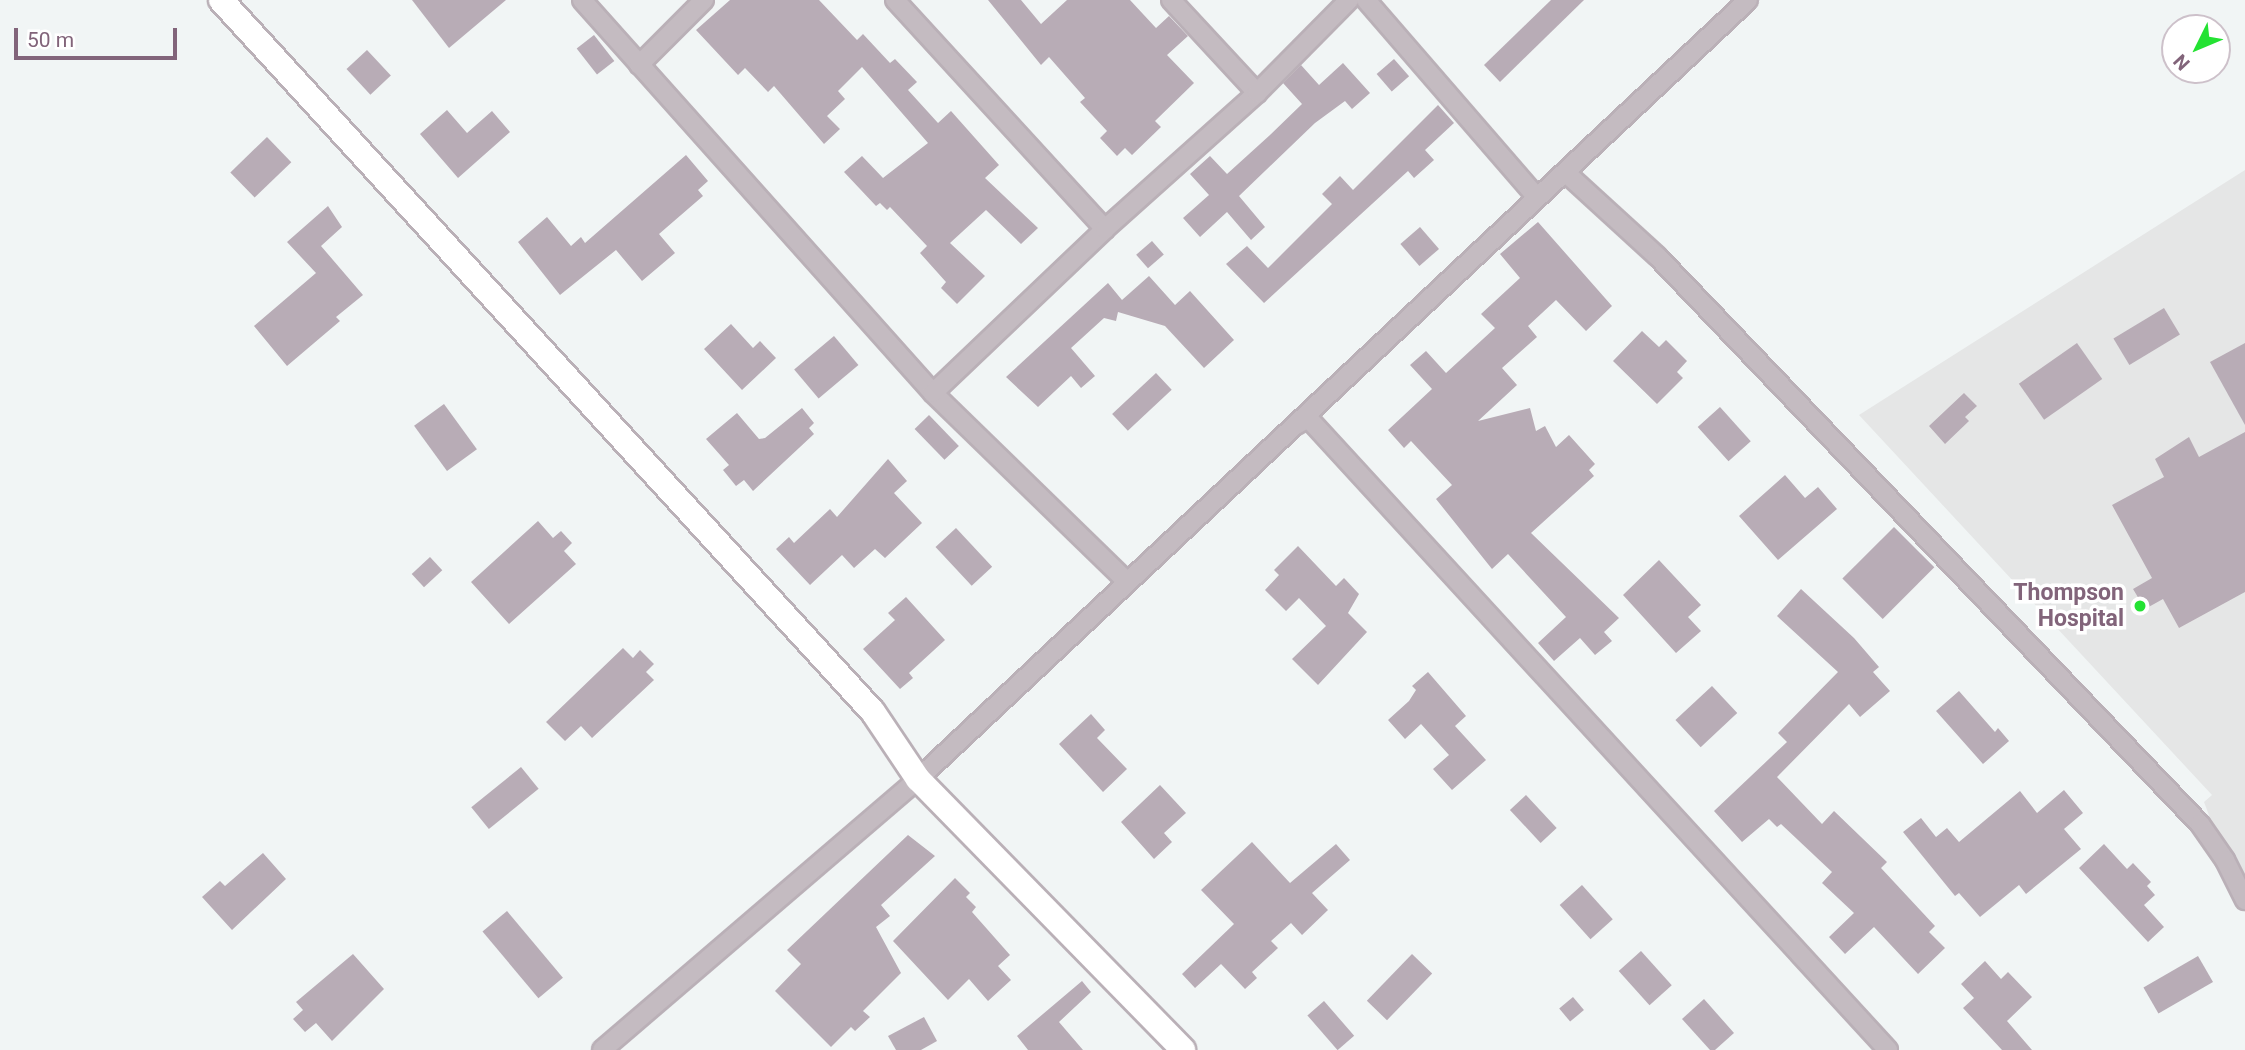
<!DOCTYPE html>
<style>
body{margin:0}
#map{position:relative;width:2245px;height:1050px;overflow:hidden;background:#f1f5f5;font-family:Roboto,sans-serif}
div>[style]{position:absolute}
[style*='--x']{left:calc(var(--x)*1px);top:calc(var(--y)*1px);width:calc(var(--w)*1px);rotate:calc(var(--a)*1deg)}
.built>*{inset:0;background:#e5e6e6}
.building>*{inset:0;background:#b8acb6;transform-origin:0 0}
.roads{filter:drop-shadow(2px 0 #bab0b7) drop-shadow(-2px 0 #bab0b7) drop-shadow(0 2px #bab0b7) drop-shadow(0 -2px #bab0b7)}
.street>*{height:18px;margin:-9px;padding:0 9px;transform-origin:9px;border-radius:9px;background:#c4bbc1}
.secondary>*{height:24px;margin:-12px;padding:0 12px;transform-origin:12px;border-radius:12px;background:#fff}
.dots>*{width:19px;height:19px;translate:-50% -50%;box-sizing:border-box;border:4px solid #fff;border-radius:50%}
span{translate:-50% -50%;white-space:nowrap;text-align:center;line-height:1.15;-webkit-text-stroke:7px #fff;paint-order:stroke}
.poi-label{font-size:23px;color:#82647a;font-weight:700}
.right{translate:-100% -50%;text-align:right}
.north{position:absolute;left:2161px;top:14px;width:70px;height:70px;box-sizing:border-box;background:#fff;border:2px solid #cdc1ca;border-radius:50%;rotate:227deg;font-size:19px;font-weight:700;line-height:28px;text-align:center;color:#82647a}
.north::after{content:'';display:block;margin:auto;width:24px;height:32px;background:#24e233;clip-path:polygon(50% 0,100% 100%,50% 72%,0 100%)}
.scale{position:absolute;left:14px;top:28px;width:163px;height:32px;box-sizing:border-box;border:4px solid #82647a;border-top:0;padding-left:9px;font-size:21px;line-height:24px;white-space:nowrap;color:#82647a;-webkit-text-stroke:5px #fff;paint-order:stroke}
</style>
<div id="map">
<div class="built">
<i style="clip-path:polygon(2245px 170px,2245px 911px,2204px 802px,2212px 795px,1859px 415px)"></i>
</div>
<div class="building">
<i style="clip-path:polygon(412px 0,506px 0,449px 48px)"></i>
<i style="clip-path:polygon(730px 0,819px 0,857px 40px,863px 34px,890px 63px,895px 59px,917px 82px,908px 90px,938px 123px,951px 111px,999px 165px,985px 178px,1038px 228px,1021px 244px,986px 210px,950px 243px,985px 276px,957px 304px,941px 288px,946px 282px,920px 253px,927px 246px,890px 207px,887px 210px,880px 203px,876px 206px,844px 172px,862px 156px,883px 178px,928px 143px,862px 67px,838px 91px,845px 99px,827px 116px,840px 129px,824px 144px,774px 86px,768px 92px,745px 68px,738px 75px,696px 30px)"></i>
<i style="clip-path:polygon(988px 0,1021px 0,1041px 24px,1067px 0,1130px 0,1156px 28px,1169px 16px,1188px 36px,1167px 55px,1194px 83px,1155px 121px,1161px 127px,1132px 155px,1125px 148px,1117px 156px,1100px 138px,1107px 131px,1080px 102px,1085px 98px,1049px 57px,1041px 65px)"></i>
<i style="clip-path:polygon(1551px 0,1584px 0,1500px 82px,1484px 65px)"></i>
<i style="left:594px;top:35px;width:33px;height:22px;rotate:52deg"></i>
<i style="left:367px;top:50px;width:35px;height:28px;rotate:47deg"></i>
<i style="left:1394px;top:59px;width:23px;height:23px;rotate:49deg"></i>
<i style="clip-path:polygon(1343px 63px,1370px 93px,1352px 109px,1345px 101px,1315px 123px,1239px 196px,1265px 227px,1251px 240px,1227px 212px,1200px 237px,1183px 218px,1209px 195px,1190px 174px,1210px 156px,1227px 174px,1270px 135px,1302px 104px,1283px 83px,1301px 65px,1319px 85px)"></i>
<i style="clip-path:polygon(1438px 105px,1454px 123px,1425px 150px,1434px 160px,1414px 178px,1408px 171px,1264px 303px,1226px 264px,1247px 246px,1268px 268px,1332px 204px,1322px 194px,1340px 176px,1353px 190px)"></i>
<i style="clip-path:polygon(447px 110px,467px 133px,492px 111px,510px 132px,458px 178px,420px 134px)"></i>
<i style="left:267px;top:137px;width:35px;height:51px;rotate:46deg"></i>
<i style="clip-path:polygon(686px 155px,708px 181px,698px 190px,703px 196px,659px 234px,675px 253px,642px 281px,616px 250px,560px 295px,518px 242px,547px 217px,571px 246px,581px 237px,585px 243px)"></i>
<i style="clip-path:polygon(328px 206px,342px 227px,321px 246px,363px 295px,336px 317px,340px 321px,287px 366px,254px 326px,316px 273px,287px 242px)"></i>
<i style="clip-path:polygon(1538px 222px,1612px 306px,1586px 331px,1556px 300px,1528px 326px,1537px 337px,1502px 368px,1517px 385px,1478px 421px,1530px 408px,1536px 431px,1545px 426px,1556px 447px,1569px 435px,1595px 464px,1589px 470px,1594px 476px,1531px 533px,1619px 618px,1604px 632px,1612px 641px,1595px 655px,1580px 638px,1554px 661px,1538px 643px,1566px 617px,1508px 554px,1492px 569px,1436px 499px,1452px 485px,1411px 441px,1404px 448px,1388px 430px,1432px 389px,1410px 365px,1426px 351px,1446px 373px,1495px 328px,1481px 314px,1520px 278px,1500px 254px)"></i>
<i style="left:1420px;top:227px;width:29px;height:26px;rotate:49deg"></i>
<i style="left:1152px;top:241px;width:18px;height:21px;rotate:49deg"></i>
<i style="clip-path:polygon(1149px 276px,1175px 305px,1190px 291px,1234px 340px,1204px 368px,1165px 326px,1118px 312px,1116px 321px,1104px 318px,1071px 348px,1095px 376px,1081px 388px,1071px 376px,1038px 407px,1006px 377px,1108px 283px,1122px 300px)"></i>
<i style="left:2164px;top:308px;width:31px;height:59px;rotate:59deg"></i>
<i style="clip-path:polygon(731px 324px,753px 348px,760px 341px,776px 358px,742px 390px,704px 349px)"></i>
<i style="clip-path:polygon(1642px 331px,1659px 347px,1666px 340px,1687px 361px,1677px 372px,1683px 378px,1657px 404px,1613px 361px)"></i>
<i style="left:834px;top:336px;width:38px;height:52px;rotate:50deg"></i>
<i style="left:2077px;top:343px;width:44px;height:71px;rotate:55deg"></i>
<i style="clip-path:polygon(2245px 343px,2245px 425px,2210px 362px)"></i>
<i style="left:1156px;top:373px;width:23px;height:60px;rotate:47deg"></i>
<i style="clip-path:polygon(1964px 393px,1977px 406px,1965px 417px,1969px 421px,1945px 444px,1929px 426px)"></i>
<i style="left:444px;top:404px;width:56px;height:37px;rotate:54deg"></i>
<i style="left:1720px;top:407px;width:46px;height:30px;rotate:48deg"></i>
<i style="clip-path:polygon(802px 408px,814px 423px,809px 428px,814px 434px,753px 491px,744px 480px,736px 486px,723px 470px,729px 465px,706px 439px,737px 413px,759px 439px,765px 438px)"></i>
<i style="left:929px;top:415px;width:43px;height:20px;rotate:46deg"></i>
<i style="clip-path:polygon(2245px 432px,2245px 592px,2179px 628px,2163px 599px,2145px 609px,2133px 589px,2152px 578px,2112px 505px,2164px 477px,2155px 459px,2189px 437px,2199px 457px)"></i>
<i style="clip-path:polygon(888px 459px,907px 481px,894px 493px,922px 523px,885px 558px,875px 549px,854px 568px,842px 555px,810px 585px,776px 549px,789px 537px,794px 543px,830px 509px,837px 517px)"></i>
<i style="clip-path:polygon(1785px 475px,1805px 498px,1818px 487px,1837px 509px,1778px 560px,1739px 516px)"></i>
<i style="clip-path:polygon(538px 521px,553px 538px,561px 531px,572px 543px,564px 551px,576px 564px,509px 624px,471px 582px)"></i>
<i style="left:1894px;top:527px;width:57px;height:73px;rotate:45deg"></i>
<i style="left:956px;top:528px;width:53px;height:28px;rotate:47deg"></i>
<i style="clip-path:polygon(1298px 546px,1336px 586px,1344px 578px,1359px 594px,1348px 613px,1367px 632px,1318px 685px,1292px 659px,1326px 626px,1299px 598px,1286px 611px,1265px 590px,1279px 575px,1274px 570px)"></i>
<i style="left:430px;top:557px;width:18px;height:25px;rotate:47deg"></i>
<i style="clip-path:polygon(1659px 560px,1701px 605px,1688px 617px,1701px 631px,1676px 653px,1623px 595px)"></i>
<i style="clip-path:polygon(1801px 589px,1854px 638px,1879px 667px,1873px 672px,1890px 691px,1860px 717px,1849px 704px,1777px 777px,1822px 824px,1834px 811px,1887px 862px,1881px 868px,1935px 926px,1929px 932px,1945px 948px,1918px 974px,1874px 927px,1845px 954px,1829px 937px,1854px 913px,1822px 883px,1832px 872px,1781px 824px,1777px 827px,1769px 819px,1742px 842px,1714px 811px,1787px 742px,1778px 733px,1838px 672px,1777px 616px)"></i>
<i style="clip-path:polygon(906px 597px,945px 640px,909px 673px,913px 678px,900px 689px,863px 649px,895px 620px,888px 613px)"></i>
<i style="clip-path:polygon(623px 648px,633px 658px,640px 650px,654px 664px,646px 672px,654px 680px,592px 738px,581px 726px,565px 741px,546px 722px)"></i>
<i style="clip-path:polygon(1428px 672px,1466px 716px,1455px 726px,1486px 760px,1452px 790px,1433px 769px,1449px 755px,1421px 724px,1405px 739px,1388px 720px,1409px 701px,1416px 690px,1412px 686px)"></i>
<i style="left:1712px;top:686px;width:37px;height:50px;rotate:47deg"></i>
<i style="clip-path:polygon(1959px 691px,1995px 732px,1998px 728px,2009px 741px,1983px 764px,1936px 711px)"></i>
<i style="clip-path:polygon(1091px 714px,1105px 730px,1097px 738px,1127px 769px,1103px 792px,1059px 744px)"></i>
<i style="left:521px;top:767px;width:28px;height:64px;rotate:51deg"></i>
<i style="clip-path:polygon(1160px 785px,1186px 813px,1164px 833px,1172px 842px,1154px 859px,1121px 822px)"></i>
<i style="clip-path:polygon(2064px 790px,2083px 813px,2064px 829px,2081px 849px,2026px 894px,2019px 885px,1980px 917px,1959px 893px,1955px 896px,1903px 832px,1921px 818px,1936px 837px,1947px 828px,1959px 842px,2020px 791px,2037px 813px)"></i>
<i style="left:1526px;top:795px;width:45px;height:22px;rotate:47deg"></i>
<i style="clip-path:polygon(908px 835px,935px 856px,881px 905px,890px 916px,876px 927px,901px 973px,863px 1011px,870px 1017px,855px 1031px,851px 1027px,831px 1047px,775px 991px,801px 964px,787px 950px)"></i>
<i style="clip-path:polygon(1252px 842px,1290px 883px,1336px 844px,1350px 860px,1312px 893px,1328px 910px,1302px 935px,1291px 923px,1271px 941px,1278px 948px,1252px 972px,1257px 978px,1245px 989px,1221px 964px,1195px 988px,1182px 974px,1234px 924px,1201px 890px)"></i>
<i style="clip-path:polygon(2104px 844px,2127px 869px,2133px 863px,2151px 882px,2147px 886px,2155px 895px,2144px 905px,2164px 927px,2148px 942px,2079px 868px)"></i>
<i style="clip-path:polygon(263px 853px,286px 879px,232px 930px,202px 897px,220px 881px,225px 886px)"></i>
<i style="clip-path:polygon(955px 878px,970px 893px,966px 897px,976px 907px,972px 912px,1010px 955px,998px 966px,1011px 980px,988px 1001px,969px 979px,948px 1000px,893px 941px)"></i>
<i style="left:1582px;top:885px;width:46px;height:30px;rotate:48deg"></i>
<i style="left:507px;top:911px;width:87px;height:32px;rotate:50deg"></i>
<i style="left:1641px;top:951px;width:46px;height:30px;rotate:48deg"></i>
<i style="clip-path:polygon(353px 954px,384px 989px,332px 1041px,316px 1023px,305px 1032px,293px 1019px,303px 1010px,296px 1002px)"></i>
<i style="left:1412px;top:954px;width:28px;height:65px;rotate:44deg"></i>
<i style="left:2198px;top:956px;width:30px;height:63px;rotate:60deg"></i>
<i style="clip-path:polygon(1985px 961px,2001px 979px,2008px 972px,2032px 997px,2007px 1021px,2032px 1050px,2002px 1050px,1963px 1008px,1974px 998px,1961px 984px)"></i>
<i style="clip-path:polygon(1082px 981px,1091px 992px,1059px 1022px,1083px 1050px,1028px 1050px,1017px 1036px)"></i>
<i style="left:1573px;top:997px;width:17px;height:18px;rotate:50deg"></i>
<i style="clip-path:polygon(1704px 999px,1734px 1033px,1715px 1050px,1710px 1050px,1682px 1019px)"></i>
<i style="left:1324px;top:1001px;width:46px;height:22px;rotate:49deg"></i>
<i style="clip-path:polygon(924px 1017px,937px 1041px,921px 1050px,896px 1050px,888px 1036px)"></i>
</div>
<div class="roads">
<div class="street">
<i style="--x:582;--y:0;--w:527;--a:48.23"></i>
<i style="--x:933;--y:393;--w:268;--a:44.2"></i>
<i style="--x:895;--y:0;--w:311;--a:47.5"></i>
<i style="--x:1171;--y:0;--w:127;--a:47.2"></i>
<i style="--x:1366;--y:0;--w:259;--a:49.1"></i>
<i style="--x:639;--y:65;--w:92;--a:-45"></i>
<i style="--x:1566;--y:173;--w:123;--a:42.4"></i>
<i style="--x:1657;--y:256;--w:786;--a:46.29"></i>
<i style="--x:2200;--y:824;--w:44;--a:55.2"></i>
<i style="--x:2225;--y:860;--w:45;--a:63.4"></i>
<i style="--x:933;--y:393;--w:238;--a:-43.6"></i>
<i style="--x:1105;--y:229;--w:204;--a:-41.8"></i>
<i style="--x:1257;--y:93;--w:131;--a:-45.3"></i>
<i style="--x:1296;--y:425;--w:14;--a:-30"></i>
<i style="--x:1308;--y:418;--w:858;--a:47.46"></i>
<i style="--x:602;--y:1050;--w:416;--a:-40.6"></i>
<i style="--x:918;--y:779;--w:1138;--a:-43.18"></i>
</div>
<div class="secondary">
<i style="--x:221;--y:0;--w:965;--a:47.52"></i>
<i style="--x:873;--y:712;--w:81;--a:56.1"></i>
<i style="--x:918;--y:779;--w:379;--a:45.6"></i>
</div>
</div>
<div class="dots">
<i style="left:2140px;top:606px;background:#24e233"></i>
</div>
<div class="poi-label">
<span class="right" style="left:2124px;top:606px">Thompson<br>Hospital</span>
</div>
<div class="north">N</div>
<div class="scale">50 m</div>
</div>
